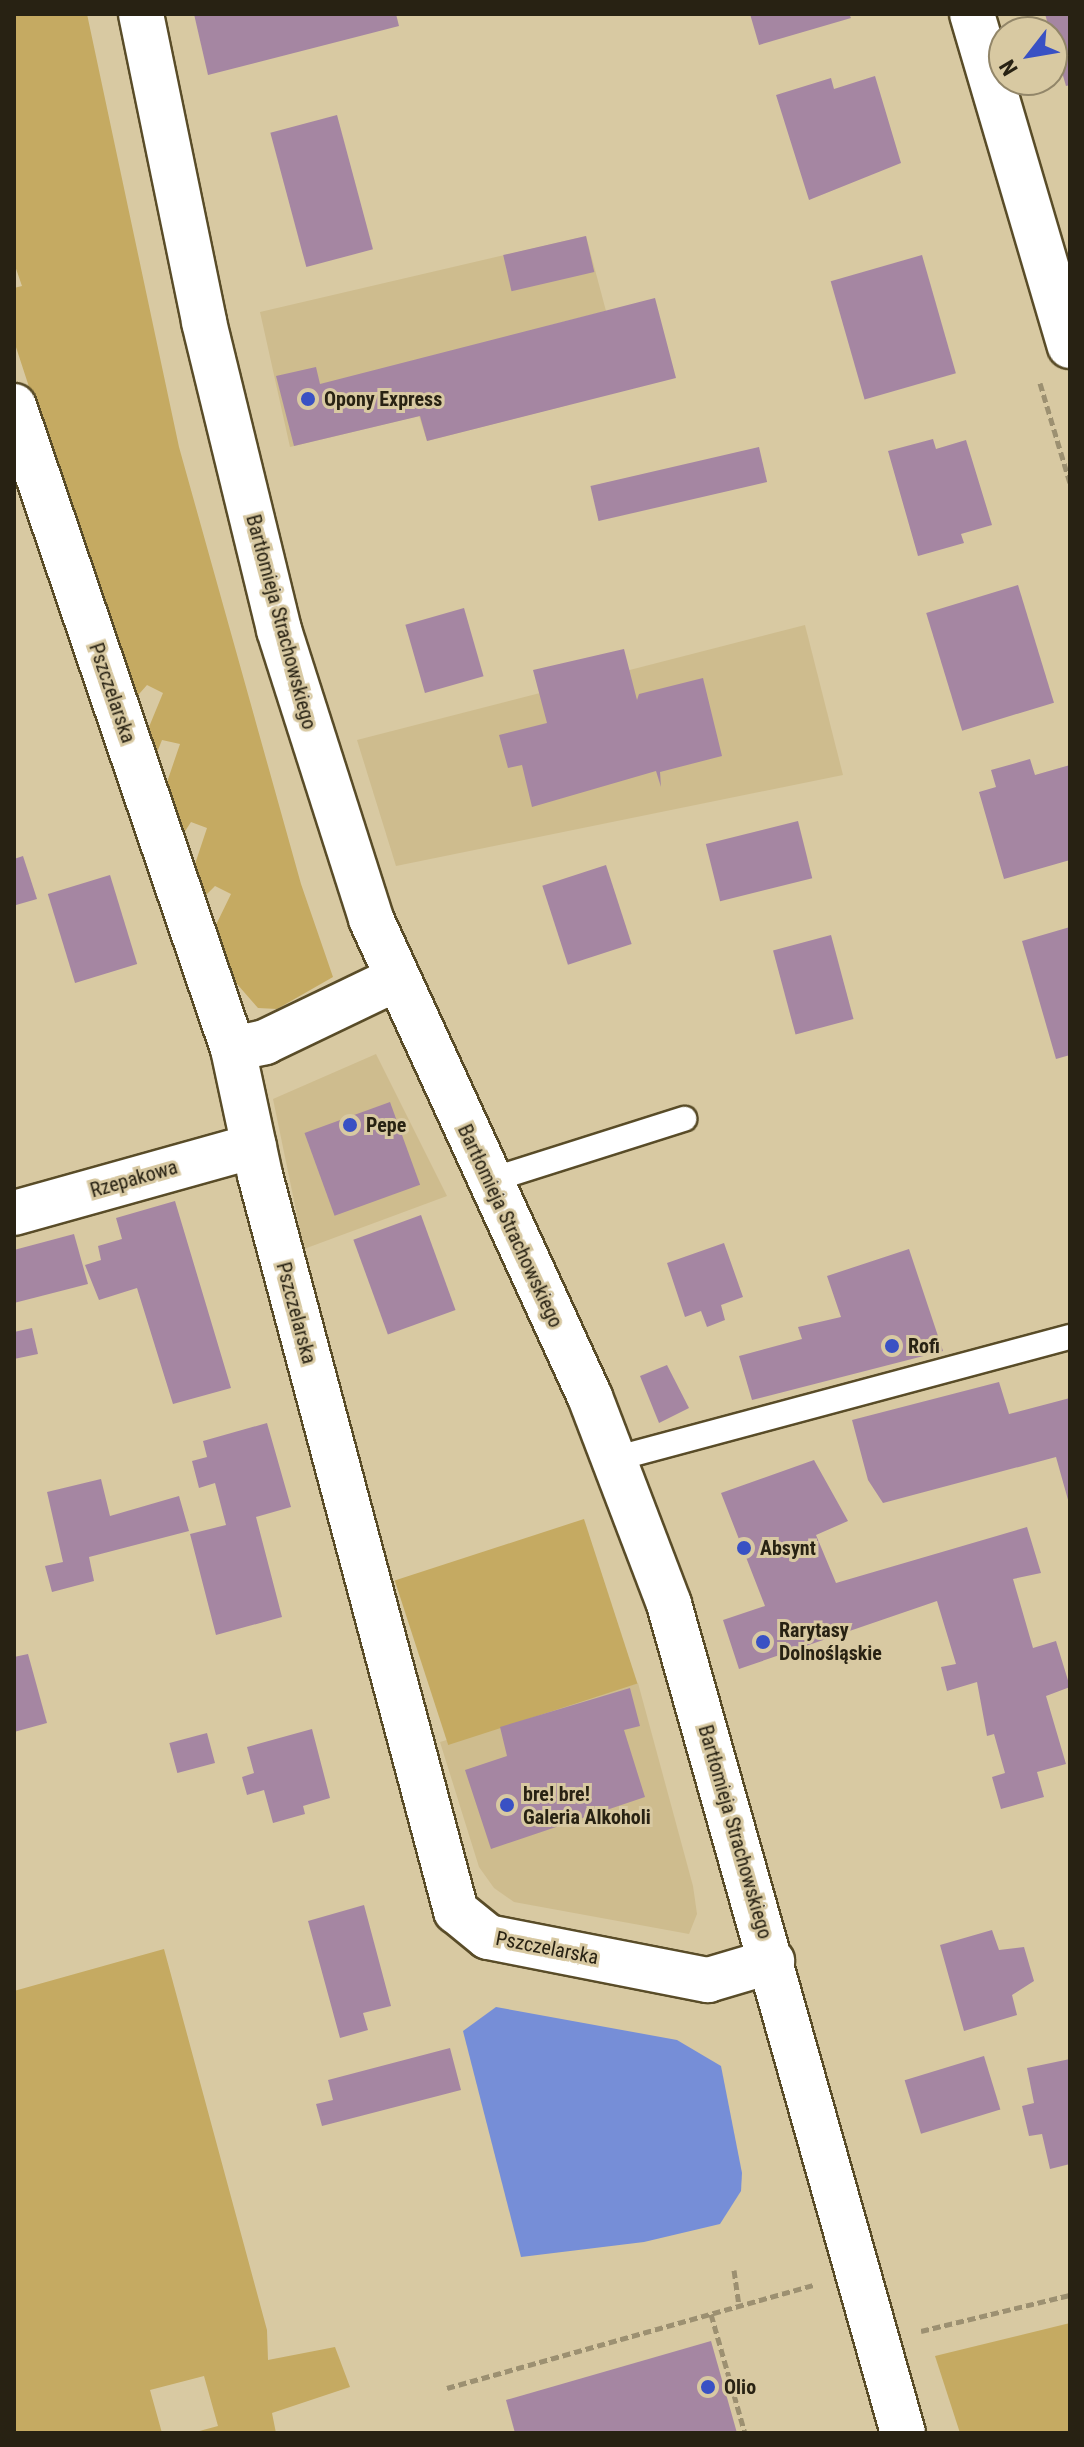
<!DOCTYPE html>
<meta charset="utf-8">
<style>
body{margin:0}
#map{position:relative;width:1084px;height:2447px;overflow:hidden;background:#d8c9a2;font-family:"Roboto Condensed",sans-serif}
div>[style]{position:absolute}
[style*='--x']{left:calc(var(--x)*1px);top:calc(var(--y)*1px);width:calc(var(--w)*1px);rotate:calc(var(--a)*1deg)}
.built>*{inset:0;background:#cebc8e}
.green>*{inset:0;background:#c5aa62;transform-origin:0 0}
.water>*{inset:0;background:#768ed7}
.building>*{inset:0;background:#a586a2;transform-origin:0 0}
.path>*{height:5px;margin-top:-2.5px;transform-origin:0;background:repeating-linear-gradient(90deg,#9c9071 0 8px,transparent 0 12px)}
.roads{filter:drop-shadow(2px 0 #594c28) drop-shadow(-2px 0 #594c28) drop-shadow(0 2px #594c28) drop-shadow(0 -2px #594c28)}
.service>*{height:24px;margin:-12px;padding:0 12px;transform-origin:12px;border-radius:12px;background:#fff}
.minor>*{height:44px;margin:-22px;padding:0 22px;transform-origin:22px;border-radius:22px;background:#fff}
.tertiary>*{height:44px;margin:-22px;padding:0 22px;transform-origin:22px;border-radius:22px;background:#fff}
.dots>*{width:22px;height:22px;translate:-50% -50%;box-sizing:border-box;border:4px solid #d8c9a2;border-radius:50%}
span{translate:-50% -50%;white-space:nowrap;text-align:center;line-height:1.15;-webkit-text-stroke:6px #d8c9a2;paint-order:stroke}
.poi-label{font-size:20px;color:#282213;font-weight:700}
.left{translate:0 -50%;text-align:left}
.street-label{font-size:20px;color:#282213}
.frame{position:absolute;inset:0;border:16px solid #282213;pointer-events:none}
.north{position:absolute;left:988px;top:16px;width:80px;height:80px;box-sizing:border-box;background:#d8c9a2;border:2px solid #928669;border-radius:50%;rotate:239deg;font-size:22px;font-weight:700;line-height:32px;text-align:center;color:#282213}
.north::after{content:'';display:block;margin:auto;width:28px;height:36px;background:#3951c4;clip-path:polygon(50% 0,100% 100%,50% 72%,0 100%)}
</style>
<div id="map">
<div class="built">
<i style="clip-path:polygon(586px 236px,606px 311px,547px 326px,568px 405px,427px 441px,419px 416px,290px 447px,260px 312px)"></i>
<i style="clip-path:polygon(805px 625px,843px 775px,396px 866px,357px 740px)"></i>
<i style="clip-path:polygon(376px 1054px,447px 1196px,304px 1249px,273px 1099px)"></i>
<i style="clip-path:polygon(638px 1683px,693px 1886px,697px 1914px,689px 1934px,514px 1902px,494px 1888px,479px 1867px,440px 1742px)"></i>
</div>
<div class="green">
<i style="clip-path:polygon(14px 14px,87px 14px,179px 447px,301px 884px,333px 977px,277px 1009px,258px 1008px,237px 984px,231px 987px,214px 929px,231px 894px,215px 886px,200px 901px,191px 876px,207px 828px,191px 822px,182px 836px,163px 794px,180px 744px,162px 740px,156px 755px,148px 753px,144px 739px,163px 693px,147px 685px,132px 702px,14px 341px,14px 288px,22px 286px,14px 263px)"></i>
<i style="left:584px;top:1519px;width:173px;height:199px;rotate:72deg"></i>
<i style="clip-path:polygon(164px 1949px,267px 2330px,268px 2360px,335px 2347px,350px 2387px,272px 2413px,276px 2433px,192px 2433px,218px 2426px,204px 2376px,150px 2390px,162px 2433px,14px 2433px,14px 1991px)"></i>
<i style="clip-path:polygon(1070px 2323px,1070px 2433px,960px 2433px,935px 2356px)"></i>
</div>
<div class="water">
<i style="clip-path:polygon(496px 2007px,677px 2040px,721px 2066px,742px 2173px,741px 2191px,720px 2224px,644px 2242px,521px 2257px,463px 2031px)"></i>
</div>
<div class="building">
<i style="clip-path:polygon(194px 14px,396px 14px,399px 26px,208px 75px)"></i>
<i style="clip-path:polygon(750px 14px,849px 14px,851px 18px,759px 45px)"></i>
<i style="clip-path:polygon(1045px 14px,1070px 14px,1070px 85px,1066px 86px)"></i>
<i style="clip-path:polygon(875px 76px,901px 163px,809px 200px,776px 95px,831px 78px,834px 89px)"></i>
<i style="left:337px;top:115px;width:139px;height:69px;rotate:75deg"></i>
<i style="left:586px;top:236px;width:37px;height:85px;rotate:77deg"></i>
<i style="left:922px;top:255px;width:123px;height:95px;rotate:74deg"></i>
<i style="clip-path:polygon(655px 298px,676px 378px,427px 441px,420px 416px,294px 446px,276px 376px,316px 367px,320px 384px)"></i>
<i style="clip-path:polygon(933px 439px,936px 449px,966px 440px,992px 525px,961px 534px,964px 543px,918px 556px,888px 451px)"></i>
<i style="left:759px;top:447px;width:36px;height:173px;rotate:77deg"></i>
<i style="left:1018px;top:585px;width:123px;height:96px;rotate:73deg"></i>
<i style="left:464px;top:608px;width:71px;height:61px;rotate:74deg"></i>
<i style="clip-path:polygon(624px 649px,637px 700px,639px 694px,703px 678px,722px 756px,660px 772px,661px 787px,656px 771px,532px 807px,522px 765px,508px 768px,499px 735px,547px 723px,533px 670px)"></i>
<i style="clip-path:polygon(1030px 759px,1035px 775px,1070px 765px,1070px 860px,1004px 879px,979px 792px,996px 787px,991px 770px)"></i>
<i style="left:798px;top:821px;width:59px;height:95px;rotate:76deg"></i>
<i style="clip-path:polygon(23px 856px,37px 899px,16px 905px,14px 859px)"></i>
<i style="left:606px;top:865px;width:83px;height:67px;rotate:72deg"></i>
<i style="left:110px;top:875px;width:93px;height:65px;rotate:73deg"></i>
<i style="clip-path:polygon(1070px 927px,1070px 1055px,1056px 1059px,1022px 941px)"></i>
<i style="left:831px;top:935px;width:87px;height:60px;rotate:75deg"></i>
<i style="left:390px;top:1102px;width:88px;height:91px;rotate:70deg"></i>
<i style="clip-path:polygon(175px 1201px,231px 1388px,173px 1404px,137px 1288px,99px 1300px,85px 1265px,101px 1260px,98px 1246px,122px 1239px,116px 1218px)"></i>
<i style="left:421px;top:1215px;width:101px;height:72px;rotate:70deg"></i>
<i style="clip-path:polygon(74px 1234px,88px 1284px,14px 1303px,14px 1250px)"></i>
<i style="clip-path:polygon(724px 1243px,743px 1297px,721px 1305px,725px 1320px,707px 1327px,701px 1311px,685px 1317px,667px 1263px)"></i>
<i style="clip-path:polygon(909px 1249px,943px 1351px,752px 1400px,739px 1356px,802px 1339px,798px 1327px,841px 1317px,827px 1276px)"></i>
<i style="clip-path:polygon(32px 1328px,38px 1354px,14px 1359px,14px 1332px)"></i>
<i style="clip-path:polygon(667px 1365px,689px 1408px,659px 1423px,640px 1376px)"></i>
<i style="clip-path:polygon(999px 1382px,1009px 1414px,1070px 1398px,1070px 1507px,1056px 1457px,883px 1503px,868px 1480px,852px 1420px)"></i>
<i style="clip-path:polygon(267px 1423px,291px 1507px,256px 1517px,282px 1617px,216px 1635px,190px 1534px,226px 1525px,215px 1483px,199px 1488px,192px 1461px,207px 1457px,203px 1441px)"></i>
<i style="clip-path:polygon(814px 1460px,848px 1521px,816px 1535px,836px 1583px,1027px 1527px,1041px 1573px,1013px 1579px,1033px 1648px,1056px 1641px,1070px 1687px,1046px 1696px,1066px 1764px,1037px 1772px,1044px 1797px,1001px 1809px,992px 1777px,1005px 1773px,994px 1734px,987px 1736px,977px 1682px,947px 1691px,941px 1667px,956px 1664px,937px 1601px,739px 1669px,723px 1620px,765px 1606px,721px 1493px)"></i>
<i style="clip-path:polygon(101px 1479px,110px 1516px,179px 1496px,189px 1531px,89px 1557px,94px 1581px,52px 1592px,45px 1566px,63px 1562px,47px 1492px)"></i>
<i style="clip-path:polygon(28px 1654px,47px 1723px,14px 1732px,14px 1657px)"></i>
<i style="clip-path:polygon(630px 1688px,640px 1726px,624px 1730px,645px 1797px,491px 1849px,465px 1770px,507px 1756px,500px 1727px)"></i>
<i style="clip-path:polygon(312px 1729px,330px 1798px,303px 1806px,305px 1814px,273px 1823px,264px 1790px,247px 1795px,242px 1777px,254px 1773px,247px 1747px)"></i>
<i style="left:207px;top:1733px;width:31px;height:39px;rotate:75deg"></i>
<i style="clip-path:polygon(364px 1905px,391px 2006px,363px 2013px,368px 2030px,340px 2038px,308px 1921px)"></i>
<i style="clip-path:polygon(992px 1930px,999px 1950px,1024px 1947px,1034px 1981px,1012px 1995px,1017px 2015px,964px 2031px,940px 1945px)"></i>
<i style="clip-path:polygon(450px 2048px,461px 2090px,322px 2126px,316px 2104px,333px 2100px,328px 2080px)"></i>
<i style="left:984px;top:2056px;width:56px;height:83px;rotate:73deg"></i>
<i style="clip-path:polygon(1070px 2059px,1070px 2164px,1050px 2169px,1042px 2134px,1029px 2136px,1022px 2106px,1034px 2103px,1027px 2068px)"></i>
<i style="clip-path:polygon(711px 2341px,737px 2433px,515px 2433px,506px 2400px)"></i>
</div>
<div class="path">
<i style="--x:1040;--y:383;--w:104;--a:73.3"></i>
<i style="--x:734;--y:2270;--w:36;--a:82"></i>
<i style="--x:711;--y:2314;--w:124;--a:74.1"></i>
<i style="--x:921;--y:2331;--w:153;--a:-13.6"></i>
<i style="--x:447;--y:2388;--w:380;--a:-15.7"></i>
</div>
<div class="roads">
<div class="service">
<i style="--x:488;--y:1181;--w:206;--a:-17.6"></i>
<i style="--x:614;--y:1459;--w:472;--a:-15"></i>
</div>
<div class="minor">
<i style="--x:972;--y:14;--w:346;--a:73.6"></i>
<i style="--x:14;--y:406;--w:679;--a:71.19"></i>
<i style="--x:233;--y:1049;--w:129;--a:77.9"></i>
<i style="--x:260;--y:1175;--w:762;--a:75.09"></i>
<i style="--x:456;--y:1911;--w:41;--a:39.1"></i>
<i style="--x:488;--y:1937;--w:224;--a:11.1"></i>
<i style="--x:708;--y:1980;--w:67;--a:-16.5"></i>
<i style="--x:233;--y:1049;--w:33;--a:-12"></i>
<i style="--x:265;--y:1042;--w:145;--a:-25.7"></i>
<i style="--x:14;--y:1213;--w:249;--a:-15.6"></i>
</div>
<div class="tertiary">
<i style="--x:141;--y:14;--w:314;--a:78.4"></i>
<i style="--x:204;--y:322;--w:317;--a:76.3"></i>
<i style="--x:279;--y:630;--w:303;--a:72.3"></i>
<i style="--x:371;--y:919;--w:526;--a:65.38"></i>
<i style="--x:590;--y:1397;--w:222;--a:69.1"></i>
<i style="--x:669;--y:1604;--w:861;--a:74.24"></i>
</div>
</div>
<div class="dots">
<i style="left:308px;top:399px;background:#3951c4"></i>
<i style="left:350px;top:1125px;background:#3951c4"></i>
<i style="left:892px;top:1346px;background:#3951c4"></i>
<i style="left:744px;top:1548px;background:#3951c4"></i>
<i style="left:763px;top:1642px;background:#3951c4"></i>
<i style="left:507px;top:1805px;background:#3951c4"></i>
<i style="left:708px;top:2387px;background:#3951c4"></i>
</div>
<div class="poi-label">
<span class="left" style="left:324px;top:399px">Opony Express</span>
<span class="left" style="left:366px;top:1125px">Pepe</span>
<span class="left" style="left:908px;top:1346px">Rofi</span>
<span class="left" style="left:760px;top:1548px">Absynt</span>
<span class="left" style="left:779px;top:1642px">Rarytasy<br>Dolnośląskie</span>
<span class="left" style="left:523px;top:1806px">bre! bre!<br>Galeria Alkoholi</span>
<span class="left" style="left:724px;top:2387px">Olio</span>
</div>
<div class="street-label">
<span style="left:281px;top:622px;rotate:75deg">Bartłomieja Strachowskiego</span>
<span style="left:112px;top:693px;rotate:71deg">Pszczelarska</span>
<span style="left:134px;top:1179px;rotate:-16deg">Rzepakowa</span>
<span style="left:510px;top:1226px;rotate:65deg">Bartłomieja Strachowskiego</span>
<span style="left:296px;top:1313px;rotate:75deg">Pszczelarska</span>
<span style="left:735px;top:1832px;rotate:74deg">Bartłomieja Strachowskiego</span>
<span style="left:547px;top:1948px;rotate:11deg">Pszczelarska</span>
</div>
<div class="frame"></div>
<div class="north">N</div>
</div>
